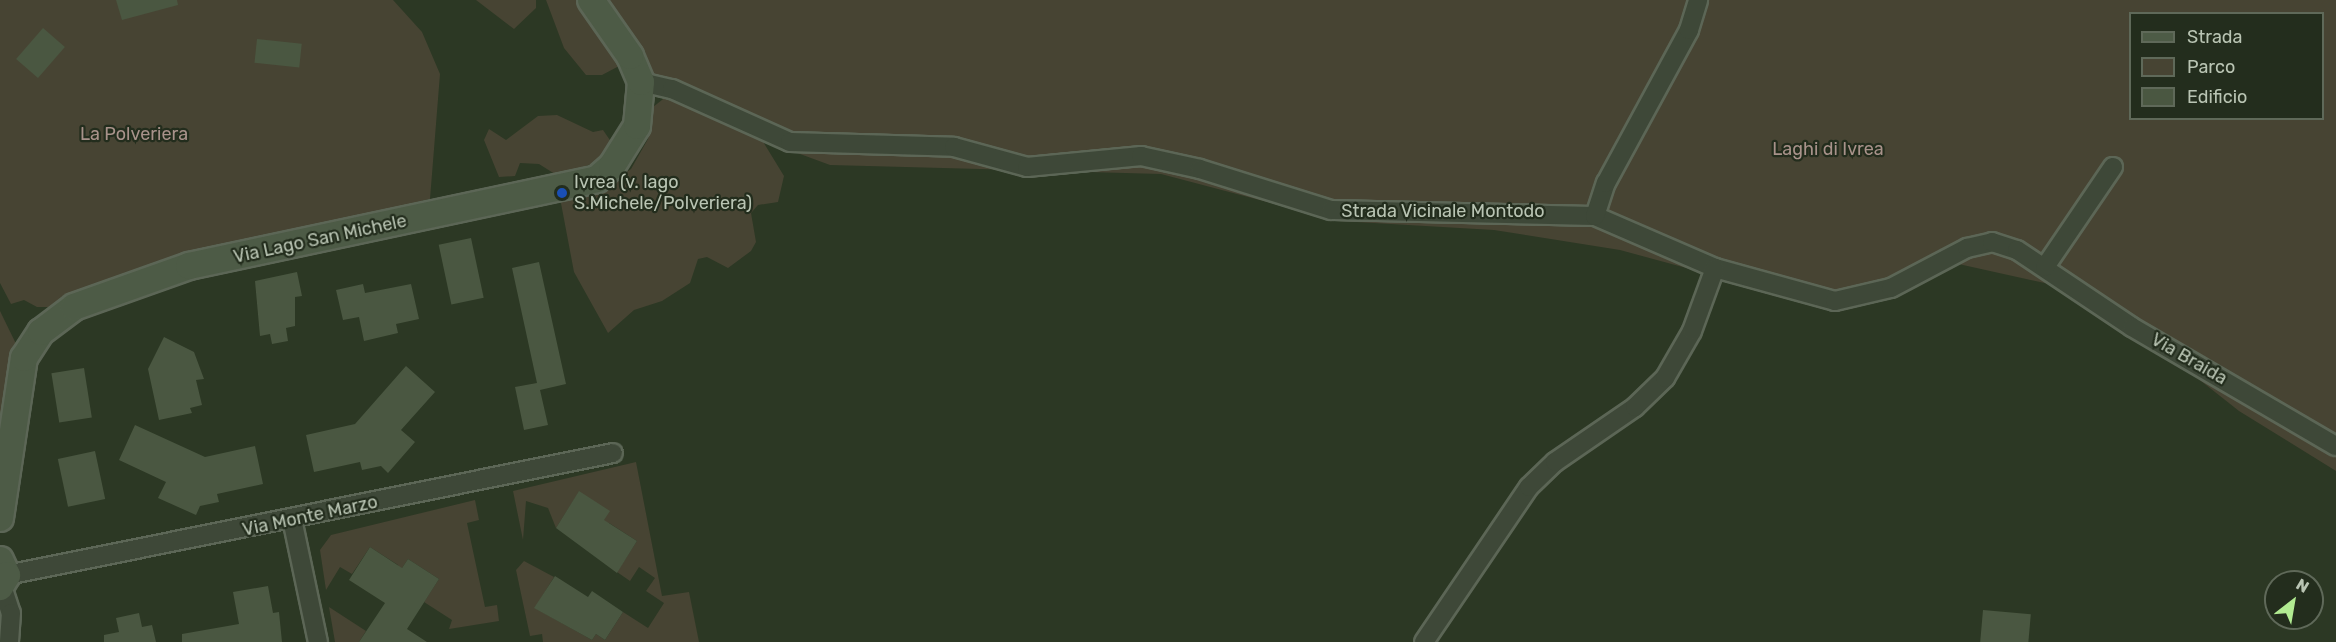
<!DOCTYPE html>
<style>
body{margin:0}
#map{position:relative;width:2336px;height:642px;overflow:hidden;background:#2c3824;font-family:Rubik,sans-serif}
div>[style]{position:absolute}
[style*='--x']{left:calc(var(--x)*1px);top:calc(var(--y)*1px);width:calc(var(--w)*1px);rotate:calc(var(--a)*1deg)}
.green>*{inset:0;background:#474433}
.building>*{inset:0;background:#4a5741;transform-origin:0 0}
.roads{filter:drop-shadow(2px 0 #5c6656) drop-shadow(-2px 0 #5c6656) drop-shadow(0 2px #5c6656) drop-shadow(0 -2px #5c6656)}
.minor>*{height:18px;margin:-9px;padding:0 9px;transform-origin:9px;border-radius:9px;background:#3e4838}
.secondary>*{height:26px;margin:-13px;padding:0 13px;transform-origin:13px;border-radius:13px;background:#4d5b46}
.dots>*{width:16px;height:16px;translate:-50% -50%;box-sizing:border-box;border:3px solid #232d1d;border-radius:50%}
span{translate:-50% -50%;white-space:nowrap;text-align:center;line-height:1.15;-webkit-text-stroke:4.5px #232d1d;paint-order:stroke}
.park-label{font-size:18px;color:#a8928a}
.poi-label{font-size:18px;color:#b9c4b3}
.left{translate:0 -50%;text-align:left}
.street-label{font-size:18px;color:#b9c4b3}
.legend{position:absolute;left:2129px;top:12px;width:195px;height:108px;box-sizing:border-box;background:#232d1d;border:2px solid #5f6959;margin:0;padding:8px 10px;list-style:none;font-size:18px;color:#b9c4b3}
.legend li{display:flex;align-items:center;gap:12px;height:30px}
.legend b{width:30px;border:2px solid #5f6959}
.north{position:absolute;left:2264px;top:570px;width:60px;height:60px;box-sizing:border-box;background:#232d1d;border:2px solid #5f6959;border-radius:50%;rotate:31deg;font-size:16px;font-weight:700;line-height:24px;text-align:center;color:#b9c4b3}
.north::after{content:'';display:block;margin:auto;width:21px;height:27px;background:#b1eb91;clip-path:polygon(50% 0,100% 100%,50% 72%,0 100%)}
</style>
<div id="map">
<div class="green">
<i style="clip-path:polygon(0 0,393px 0,422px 32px,440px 74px,430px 199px,413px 203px,410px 215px,57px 307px,37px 307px,24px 300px,11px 304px,0 283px)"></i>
<i style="clip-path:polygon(476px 0,536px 0,536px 8px,514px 29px)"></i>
<i style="clip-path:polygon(evenodd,546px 0,578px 0,585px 14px,580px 0,2336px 0,2336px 471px,2239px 411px,2158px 347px,2072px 289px,1954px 263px,1840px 302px,1760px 288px,1620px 250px,1494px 230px,1339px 221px,1161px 174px,830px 165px,762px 140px,784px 176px,778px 202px,758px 205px,751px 213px,756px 242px,751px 251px,728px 268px,707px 257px,698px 259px,690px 283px,662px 301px,634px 310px,608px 333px,574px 272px,560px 198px,602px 188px,631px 169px,648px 139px,653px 107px,667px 96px,621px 65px,602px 75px,586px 75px,564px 48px,546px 0,2130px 14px,2322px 14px,2322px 118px,2130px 118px,2130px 14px)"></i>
<i style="clip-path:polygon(557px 115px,593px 132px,603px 130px,614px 146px,594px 163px,558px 176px,539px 164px,520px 163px,515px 176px,499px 177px,484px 140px,489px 129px,506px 140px,538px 116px)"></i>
<i style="clip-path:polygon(0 311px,20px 352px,0 460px)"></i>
<i style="clip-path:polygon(636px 462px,662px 596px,689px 592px,699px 642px,543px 642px,542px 634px,530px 636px,516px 570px,524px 561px,554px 577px,535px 608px,592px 640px,596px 634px,605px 640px,623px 612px,648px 628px,664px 603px,646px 591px,655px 578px,639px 567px,630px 581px,617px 572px,637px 541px,609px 523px,607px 526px,579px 492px,556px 528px,548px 508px,526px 501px,523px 540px,513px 491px)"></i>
<i style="clip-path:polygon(475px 500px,479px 520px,467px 523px,485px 607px,497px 605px,499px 621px,449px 629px,452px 620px,424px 602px,439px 579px,408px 559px,400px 571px,398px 565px,370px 547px,352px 574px,340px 567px,326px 590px,320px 550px,331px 535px)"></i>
<i style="clip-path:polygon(329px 607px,366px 631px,359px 642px,335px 642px)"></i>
</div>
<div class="building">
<i style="clip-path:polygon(116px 0,177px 0,178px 5px,122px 20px)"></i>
<i style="left:43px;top:28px;width:29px;height:41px;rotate:41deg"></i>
<i style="left:257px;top:39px;width:45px;height:24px;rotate:6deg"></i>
<i style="left:471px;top:238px;width:61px;height:33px;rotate:78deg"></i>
<i style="clip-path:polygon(539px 262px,566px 384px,540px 390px,548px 425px,524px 430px,515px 387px,537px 383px,512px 268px)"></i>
<i style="clip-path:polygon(297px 272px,302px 296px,295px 297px,295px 326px,286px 328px,288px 341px,272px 344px,270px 334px,260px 336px,255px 281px)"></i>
<i style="clip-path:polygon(363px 284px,365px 293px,411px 284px,419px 319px,396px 324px,398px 333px,364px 341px,359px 317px,343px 320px,336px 290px)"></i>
<i style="clip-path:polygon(164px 337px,194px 352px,204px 379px,196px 380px,202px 405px,190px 408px,192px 413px,159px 420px,148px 369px)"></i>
<i style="clip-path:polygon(406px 366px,435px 392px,401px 430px,415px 442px,388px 473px,381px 466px,362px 470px,360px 462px,314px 472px,306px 435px,355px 424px)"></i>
<i style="left:84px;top:368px;width:50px;height:33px;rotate:81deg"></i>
<i style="clip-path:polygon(135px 425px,205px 457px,255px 446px,263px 484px,217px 494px,219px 502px,200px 506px,196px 515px,158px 498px,166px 482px,119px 460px)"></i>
<i style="left:95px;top:451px;width:49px;height:38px;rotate:78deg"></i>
<i style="clip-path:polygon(579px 491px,610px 511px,604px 520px,637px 541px,617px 573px,556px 528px)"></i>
<i style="clip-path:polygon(370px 547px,402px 568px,408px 559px,439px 579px,407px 629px,427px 642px,359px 642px,385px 603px,349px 580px)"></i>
<i style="clip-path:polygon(555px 576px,588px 597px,592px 591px,623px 612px,605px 640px,596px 634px,592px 640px,534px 608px)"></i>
<i style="clip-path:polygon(268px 586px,273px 613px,279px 612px,282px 642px,182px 642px,182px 634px,239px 624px,233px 592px)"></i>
<i style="left:1983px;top:610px;width:48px;height:32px;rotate:5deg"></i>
<i style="clip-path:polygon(139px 613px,142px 627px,152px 625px,156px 642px,104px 642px,104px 635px,119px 632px,116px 618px)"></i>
</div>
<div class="roads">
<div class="minor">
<i style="--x:641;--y:82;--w:32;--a:13"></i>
<i style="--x:672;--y:89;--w:129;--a:24.2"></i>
<i style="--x:790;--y:142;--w:164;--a:1.7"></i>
<i style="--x:954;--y:147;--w:76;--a:15.3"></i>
<i style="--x:1027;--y:167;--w:115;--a:-5.5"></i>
<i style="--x:1141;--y:156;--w:60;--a:12.4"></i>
<i style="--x:1200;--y:169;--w:137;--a:17.4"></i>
<i style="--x:1331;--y:210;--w:264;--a:1.3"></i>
<i style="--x:1595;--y:216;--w:131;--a:23.4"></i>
<i style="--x:1715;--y:268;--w:124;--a:15.4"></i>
<i style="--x:1835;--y:301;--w:57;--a:-13.1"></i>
<i style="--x:1891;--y:288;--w:86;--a:-27.8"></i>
<i style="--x:1967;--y:248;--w:26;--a:-13"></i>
<i style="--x:1992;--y:242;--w:26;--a:18"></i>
<i style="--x:2017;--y:250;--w:138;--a:33.8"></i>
<i style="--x:2132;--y:327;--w:236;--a:30.3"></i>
<i style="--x:1595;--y:216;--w:35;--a:-72"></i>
<i style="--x:1606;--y:183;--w:174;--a:-61.5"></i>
<i style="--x:1689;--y:30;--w:31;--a:-73"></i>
<i style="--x:2045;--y:267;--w:121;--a:-55.8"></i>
<i style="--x:292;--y:519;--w:126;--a:78.1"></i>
<i style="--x:7;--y:575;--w:618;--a:-11.38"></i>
<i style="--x:2;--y:586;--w:28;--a:72"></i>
<i style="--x:11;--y:613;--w:29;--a:94"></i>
<i style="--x:1424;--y:642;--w:187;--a:-55.9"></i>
<i style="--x:1529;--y:487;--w:36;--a:-44"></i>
<i style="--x:1555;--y:462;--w:97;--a:-34.5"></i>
<i style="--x:1635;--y:407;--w:42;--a:-44"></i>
<i style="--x:1665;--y:378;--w:54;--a:-60.1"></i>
<i style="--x:1692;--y:331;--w:67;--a:-69.9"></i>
</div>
<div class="secondary">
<i style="--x:0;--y:518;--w:162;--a:-81.5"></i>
<i style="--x:24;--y:358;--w:31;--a:-57"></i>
<i style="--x:41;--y:332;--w:41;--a:-37.1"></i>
<i style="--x:74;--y:307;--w:122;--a:-19.6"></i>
<i style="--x:189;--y:266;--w:417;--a:-12"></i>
<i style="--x:597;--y:179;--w:20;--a:-41"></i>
<i style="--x:612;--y:166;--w:47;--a:-58"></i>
<i style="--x:637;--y:126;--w:44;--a:-84.8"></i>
<i style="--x:641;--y:82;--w:28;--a:-113"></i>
<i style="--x:630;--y:56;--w:68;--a:-124.9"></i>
<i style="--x:0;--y:560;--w:17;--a:65"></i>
<i style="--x:7;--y:575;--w:14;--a:120"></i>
</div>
</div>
<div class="dots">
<i style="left:562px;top:193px;background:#1a4fb4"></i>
</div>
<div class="park-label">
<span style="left:134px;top:134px">La Polveriera</span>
<span style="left:1828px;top:149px">Laghi di Ivrea</span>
</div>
<div class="poi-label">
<span class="left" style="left:574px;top:193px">Ivrea (v. lago<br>S.Michele/Polveriera)</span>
</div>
<div class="street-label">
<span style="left:1443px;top:211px">Strada Vicinale Montodo</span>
<span style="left:320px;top:239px;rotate:-12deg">Via Lago San Michele</span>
<span style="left:2189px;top:359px;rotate:30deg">Via Braida</span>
<span style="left:310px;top:516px;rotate:-12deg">Via Monte Marzo</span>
</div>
<ul class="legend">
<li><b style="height:8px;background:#4d5b46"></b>Strada</li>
<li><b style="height:16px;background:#474433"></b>Parco</li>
<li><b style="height:16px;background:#4a5741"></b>Edificio</li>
</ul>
<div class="north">N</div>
</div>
